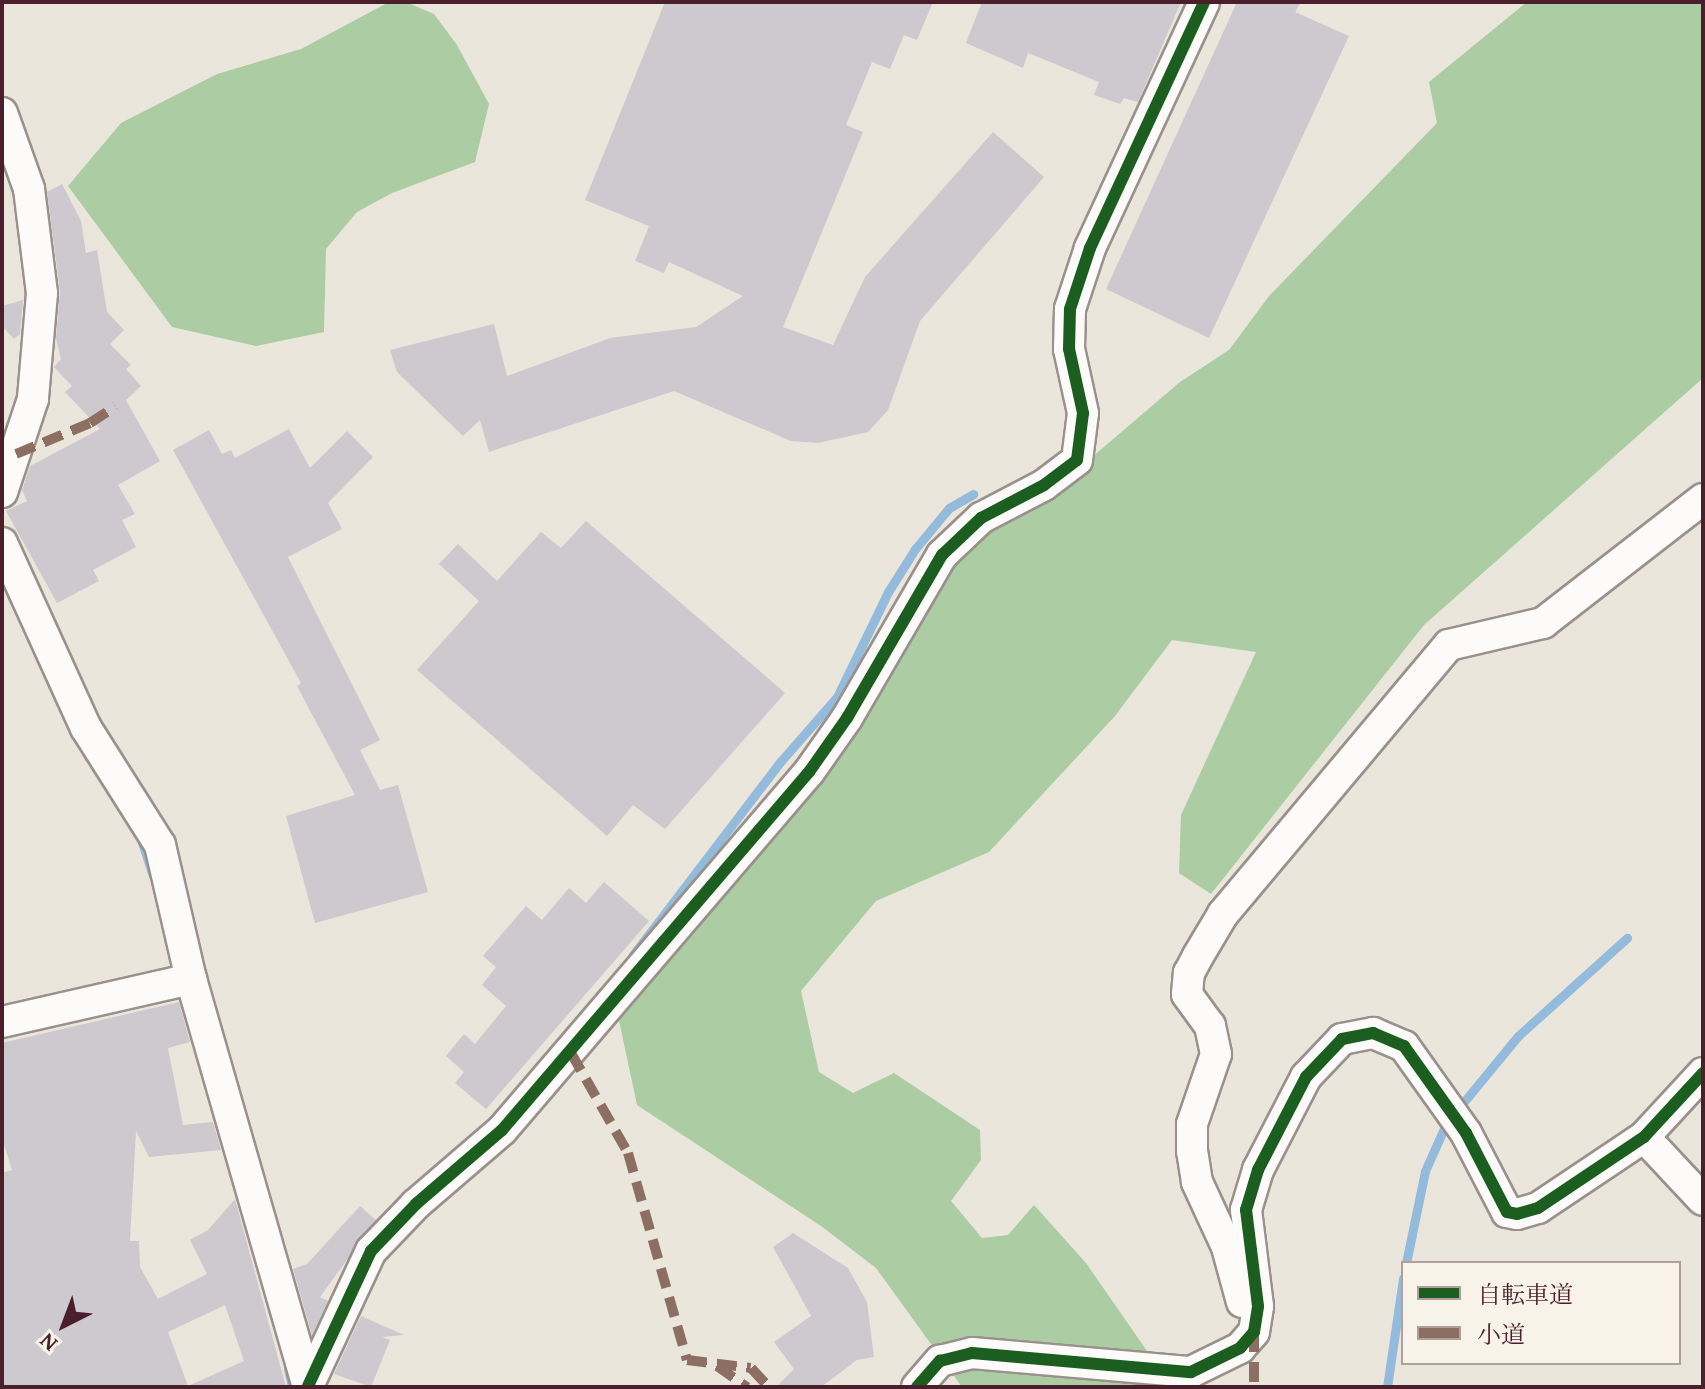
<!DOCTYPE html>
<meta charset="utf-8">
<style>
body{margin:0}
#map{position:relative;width:1705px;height:1389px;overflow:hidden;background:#ebe6db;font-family:"Gentium Book Plus","Noto Serif JP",serif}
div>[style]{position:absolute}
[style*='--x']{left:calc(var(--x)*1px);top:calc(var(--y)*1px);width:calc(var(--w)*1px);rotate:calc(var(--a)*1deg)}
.forest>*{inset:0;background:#accca3}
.stream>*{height:9px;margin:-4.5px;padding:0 4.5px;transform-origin:4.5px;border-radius:4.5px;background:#94badc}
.building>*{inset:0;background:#cec8cf}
.roads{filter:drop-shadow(2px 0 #9a908c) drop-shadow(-2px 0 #9a908c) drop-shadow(0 2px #9a908c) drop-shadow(0 -2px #9a908c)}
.street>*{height:30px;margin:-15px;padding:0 15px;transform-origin:15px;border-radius:15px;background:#fcfbfa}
.quiet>*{height:10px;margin-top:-5px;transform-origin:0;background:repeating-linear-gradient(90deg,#8d6e63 0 20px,transparent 0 30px)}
.cycleway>*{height:12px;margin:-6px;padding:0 6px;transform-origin:6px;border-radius:6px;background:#1b5e20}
span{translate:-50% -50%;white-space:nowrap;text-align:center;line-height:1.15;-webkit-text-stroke:7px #f7f3e8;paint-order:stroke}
.frame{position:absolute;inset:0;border:4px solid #4a1f2b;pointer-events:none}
.legend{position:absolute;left:1401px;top:1261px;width:280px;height:104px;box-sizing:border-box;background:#f7f3e8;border:2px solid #b29e9c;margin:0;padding:10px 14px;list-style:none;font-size:24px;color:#4a1f2b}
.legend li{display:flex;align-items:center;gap:16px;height:40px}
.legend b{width:40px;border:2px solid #b29e9c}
.north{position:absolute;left:24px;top:1285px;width:80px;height:80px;-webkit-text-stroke:6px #f7f3e8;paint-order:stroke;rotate:222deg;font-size:22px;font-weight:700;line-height:32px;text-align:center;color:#4a1f2b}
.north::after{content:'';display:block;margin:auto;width:28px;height:36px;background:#4a1f2b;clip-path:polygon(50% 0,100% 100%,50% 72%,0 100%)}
</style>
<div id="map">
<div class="forest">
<i style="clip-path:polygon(389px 2px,406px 2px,434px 14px,457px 45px,489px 104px,475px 162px,392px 193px,357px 212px,326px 249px,324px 332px,256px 346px,172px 327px,68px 186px,121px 123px,217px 74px,301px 49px)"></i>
<i style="clip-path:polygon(1527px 2px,1703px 2px,1703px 378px,1424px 625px,1211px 894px,1179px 873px,1181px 815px,1256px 652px,1172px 640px,1115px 716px,989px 852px,876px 901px,801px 991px,819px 1072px,853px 1093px,894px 1073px,980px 1130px,981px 1160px,951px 1201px,982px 1238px,1008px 1235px,1034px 1205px,1086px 1263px,1172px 1387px,962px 1387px,876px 1268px,821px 1226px,637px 1105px,617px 1011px,954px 550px,1064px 481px,1180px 382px,1229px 350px,1269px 296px,1437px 123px,1429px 82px)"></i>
</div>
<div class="stream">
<i style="--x:140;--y:836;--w:42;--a:72"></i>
<i style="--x:633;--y:955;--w:244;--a:-52.7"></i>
<i style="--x:781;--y:761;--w:85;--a:-48.8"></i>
<i style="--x:837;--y:697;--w:117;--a:-64.1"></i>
<i style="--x:888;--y:592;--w:51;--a:-57.9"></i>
<i style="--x:915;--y:549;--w:53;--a:-50.3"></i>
<i style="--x:949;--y:508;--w:28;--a:-30"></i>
<i style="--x:1458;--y:1109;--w:94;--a:-50.6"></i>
<i style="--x:1518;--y:1036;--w:147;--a:-42"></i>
<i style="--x:1406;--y:1263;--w:94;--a:-78.3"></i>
<i style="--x:1425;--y:1171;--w:49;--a:-66"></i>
<i style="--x:288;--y:1369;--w:18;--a:77"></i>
<i style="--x:1387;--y:1387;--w:110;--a:-81.6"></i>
</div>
<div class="building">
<i style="clip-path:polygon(665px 2px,933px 2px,917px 40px,904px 35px,890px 69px,872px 62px,846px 125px,863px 132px,783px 327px,833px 345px,865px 277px,993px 132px,1044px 177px,920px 321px,888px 410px,868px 432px,818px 443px,791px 441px,674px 391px,489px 452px,480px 420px,463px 436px,397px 372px,390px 350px,494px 324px,507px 376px,610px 338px,696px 327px,743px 296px,669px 262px,664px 273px,635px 261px,649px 226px,585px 200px)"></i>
<i style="clip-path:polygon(982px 2px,1181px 2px,1138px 102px,1124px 98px,1120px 104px,1094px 95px,1099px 82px,1028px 53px,1023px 68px,966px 43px)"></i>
<i style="clip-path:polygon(1237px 2px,1301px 2px,1295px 12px,1349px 36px,1209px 338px,1106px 289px)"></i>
<i style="clip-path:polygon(62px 184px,81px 221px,86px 253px,97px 250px,107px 312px,124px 330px,110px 344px,131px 365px,126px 369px,141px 386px,126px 400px,160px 461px,118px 485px,135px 514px,122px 520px,136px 547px,93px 570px,99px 581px,57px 603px,6px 511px,27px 501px,22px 490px,30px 466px,100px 429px,65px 392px,72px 386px,54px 367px,61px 359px,56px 339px,60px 291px,47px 192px)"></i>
<i style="clip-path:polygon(23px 300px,20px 334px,14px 339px,2px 326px,2px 306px)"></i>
<i style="clip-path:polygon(289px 429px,310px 468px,347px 431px,373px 457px,328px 503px,342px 529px,288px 557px,380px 740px,360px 750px,380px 790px,398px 785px,428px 892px,315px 923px,286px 816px,355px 795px,297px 686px,301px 683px,173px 450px,209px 430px,222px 454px,231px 450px,235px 458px)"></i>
<i style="clip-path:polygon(586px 521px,785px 693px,665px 829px,633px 805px,607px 836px,417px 670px,479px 601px,439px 564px,458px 544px,497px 581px,541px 532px,561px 548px)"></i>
<i style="clip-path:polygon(604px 882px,649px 921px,486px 1109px,455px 1083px,464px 1072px,446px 1056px,464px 1034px,475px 1044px,506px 1006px,482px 985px,496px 967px,483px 956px,526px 906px,542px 920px,569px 888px,586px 903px)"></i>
<i style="clip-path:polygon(evenodd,179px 1002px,190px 1042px,168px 1048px,183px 1125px,213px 1122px,221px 1150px,149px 1157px,136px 1131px,130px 1241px,139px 1241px,140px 1267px,158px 1299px,207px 1274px,190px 1240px,208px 1230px,235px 1199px,286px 1387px,2px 1387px,2px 1173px,12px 1170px,2px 1138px,2px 1043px,179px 1002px,225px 1305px,244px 1361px,188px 1386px,168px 1332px,225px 1305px)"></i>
<i style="clip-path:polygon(360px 1206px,376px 1220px,320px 1297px,328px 1301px,312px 1335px,293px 1269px,307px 1264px)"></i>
<i style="clip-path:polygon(793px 1233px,848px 1268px,867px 1302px,874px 1357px,857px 1360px,821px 1387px,776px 1387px,794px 1369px,774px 1342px,811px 1316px,773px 1247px)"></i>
<i style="clip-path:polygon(361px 1316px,404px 1335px,382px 1337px,390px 1340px,371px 1387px,334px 1374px)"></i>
</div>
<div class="roads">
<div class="street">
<i style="--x:2;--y:113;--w:81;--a:70.4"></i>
<i style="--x:29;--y:189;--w:105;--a:82.9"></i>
<i style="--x:42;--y:293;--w:106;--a:94.9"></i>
<i style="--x:33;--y:399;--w:98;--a:108.4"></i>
<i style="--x:2;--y:543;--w:203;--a:65.6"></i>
<i style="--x:86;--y:728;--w:138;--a:57.7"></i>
<i style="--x:160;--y:845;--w:138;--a:77"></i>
<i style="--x:191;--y:979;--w:424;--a:74"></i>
<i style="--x:2;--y:1022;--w:194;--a:-12.8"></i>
<i style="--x:1644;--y:1137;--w:86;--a:46.9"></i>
<i style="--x:1242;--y:1302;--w:57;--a:-105.3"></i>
<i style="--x:1227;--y:1247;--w:72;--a:-114.8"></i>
<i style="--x:1197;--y:1182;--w:31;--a:-99"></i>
<i style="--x:1192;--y:1151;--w:27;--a:-90"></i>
<i style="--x:1192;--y:1124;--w:74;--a:-71.1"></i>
<i style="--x:1216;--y:1054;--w:29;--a:-102"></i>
<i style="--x:1210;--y:1026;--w:39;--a:-126"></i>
<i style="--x:1187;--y:994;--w:21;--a:-85"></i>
<i style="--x:1189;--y:973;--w:19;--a:-62"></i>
<i style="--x:1198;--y:956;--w:49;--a:-59.2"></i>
<i style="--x:1223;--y:914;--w:351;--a:-50"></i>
<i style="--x:1449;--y:645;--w:97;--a:-13.2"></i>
<i style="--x:1543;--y:623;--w:202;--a:-37.8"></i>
<i style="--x:308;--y:1386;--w:149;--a:-65"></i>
<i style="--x:371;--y:1251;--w:65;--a:-46.2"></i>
<i style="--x:416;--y:1204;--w:113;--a:-40.7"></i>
<i style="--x:502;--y:1130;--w:472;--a:-49.4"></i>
<i style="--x:809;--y:772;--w:66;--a:-54.9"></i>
<i style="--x:847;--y:718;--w:189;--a:-59.8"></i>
<i style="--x:942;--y:555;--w:54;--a:-43.5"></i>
<i style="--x:981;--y:518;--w:71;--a:-27.6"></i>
<i style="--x:1044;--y:485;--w:41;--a:-37.1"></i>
<i style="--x:1077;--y:460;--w:47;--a:-82.7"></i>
<i style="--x:1083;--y:413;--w:66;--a:-102.3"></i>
<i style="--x:1069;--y:349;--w:40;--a:-88.6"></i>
<i style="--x:1070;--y:309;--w:64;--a:-71.8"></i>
<i style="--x:1090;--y:248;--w:271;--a:-65.1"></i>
<i style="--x:917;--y:1387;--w:35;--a:-49"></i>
<i style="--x:940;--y:1361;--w:33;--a:-14"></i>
<i style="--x:972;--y:1353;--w:220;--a:5"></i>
<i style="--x:1191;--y:1372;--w:55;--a:-26.1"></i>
<i style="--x:1240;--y:1348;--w:21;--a:-49"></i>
<i style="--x:1254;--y:1332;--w:26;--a:-81"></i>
<i style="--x:1258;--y:1306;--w:97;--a:-97.1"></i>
<i style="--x:1246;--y:1210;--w:42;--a:-73.3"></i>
<i style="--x:1258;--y:1170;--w:105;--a:-62.7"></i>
<i style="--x:1306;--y:1077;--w:52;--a:-46.5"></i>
<i style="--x:1342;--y:1039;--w:32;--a:-11"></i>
<i style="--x:1373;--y:1033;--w:34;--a:23"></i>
<i style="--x:1404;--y:1046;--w:107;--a:54.5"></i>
<i style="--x:1466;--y:1133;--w:89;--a:62.6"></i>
<i style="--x:1507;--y:1212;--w:10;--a:11"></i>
<i style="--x:1517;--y:1214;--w:22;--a:-16"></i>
<i style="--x:1538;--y:1208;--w:128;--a:-33.8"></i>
<i style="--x:1644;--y:1137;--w:87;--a:-47.3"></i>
</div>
</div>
<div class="quiet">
<i style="--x:16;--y:454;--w:80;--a:-22.7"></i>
<i style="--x:90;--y:423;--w:30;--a:-33"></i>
<i style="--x:571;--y:1053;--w:115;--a:60.3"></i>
<i style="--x:628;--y:1153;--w:215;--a:74.1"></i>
<i style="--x:687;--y:1360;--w:64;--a:7.1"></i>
<i style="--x:751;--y:1368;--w:26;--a:47"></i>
<i style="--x:1254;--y:1332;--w:55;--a:90"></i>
<i style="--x:717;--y:1366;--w:37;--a:35"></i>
</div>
<div class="cycleway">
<i style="--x:308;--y:1386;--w:149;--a:-65"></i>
<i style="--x:371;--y:1251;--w:65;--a:-46.2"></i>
<i style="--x:416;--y:1204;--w:113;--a:-40.7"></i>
<i style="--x:502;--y:1130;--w:472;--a:-49.4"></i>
<i style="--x:809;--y:772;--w:66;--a:-54.9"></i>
<i style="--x:847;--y:718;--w:189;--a:-59.8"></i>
<i style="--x:942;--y:555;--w:54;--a:-43.5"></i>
<i style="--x:981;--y:518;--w:71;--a:-27.6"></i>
<i style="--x:1044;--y:485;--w:41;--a:-37.1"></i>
<i style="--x:1077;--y:460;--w:47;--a:-82.7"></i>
<i style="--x:1083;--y:413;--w:66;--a:-102.3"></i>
<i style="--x:1069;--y:349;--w:40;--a:-88.6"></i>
<i style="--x:1070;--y:309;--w:64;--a:-71.8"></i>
<i style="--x:1090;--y:248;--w:271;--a:-65.1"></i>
<i style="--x:917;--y:1387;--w:35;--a:-49"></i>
<i style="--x:940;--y:1361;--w:33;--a:-14"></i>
<i style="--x:972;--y:1353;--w:220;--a:5"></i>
<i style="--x:1191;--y:1372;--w:55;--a:-26.1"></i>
<i style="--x:1240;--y:1348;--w:21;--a:-49"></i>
<i style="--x:1254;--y:1332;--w:26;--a:-81"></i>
<i style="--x:1258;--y:1306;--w:97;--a:-97.1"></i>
<i style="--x:1246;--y:1210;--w:42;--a:-73.3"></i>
<i style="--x:1258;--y:1170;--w:105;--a:-62.7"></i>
<i style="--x:1306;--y:1077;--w:52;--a:-46.5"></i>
<i style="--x:1342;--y:1039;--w:32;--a:-11"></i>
<i style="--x:1373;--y:1033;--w:34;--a:23"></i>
<i style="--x:1404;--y:1046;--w:107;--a:54.5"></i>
<i style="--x:1466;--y:1133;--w:89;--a:62.6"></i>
<i style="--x:1507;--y:1212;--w:10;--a:11"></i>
<i style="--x:1517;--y:1214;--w:22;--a:-16"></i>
<i style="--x:1538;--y:1208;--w:128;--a:-33.8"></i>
<i style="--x:1644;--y:1137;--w:87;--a:-47.3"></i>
</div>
<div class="frame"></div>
<ul class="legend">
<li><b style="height:10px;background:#1b5e20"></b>自転車道</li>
<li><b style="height:10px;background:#8d6e63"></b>小道</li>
</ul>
<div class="north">N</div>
</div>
